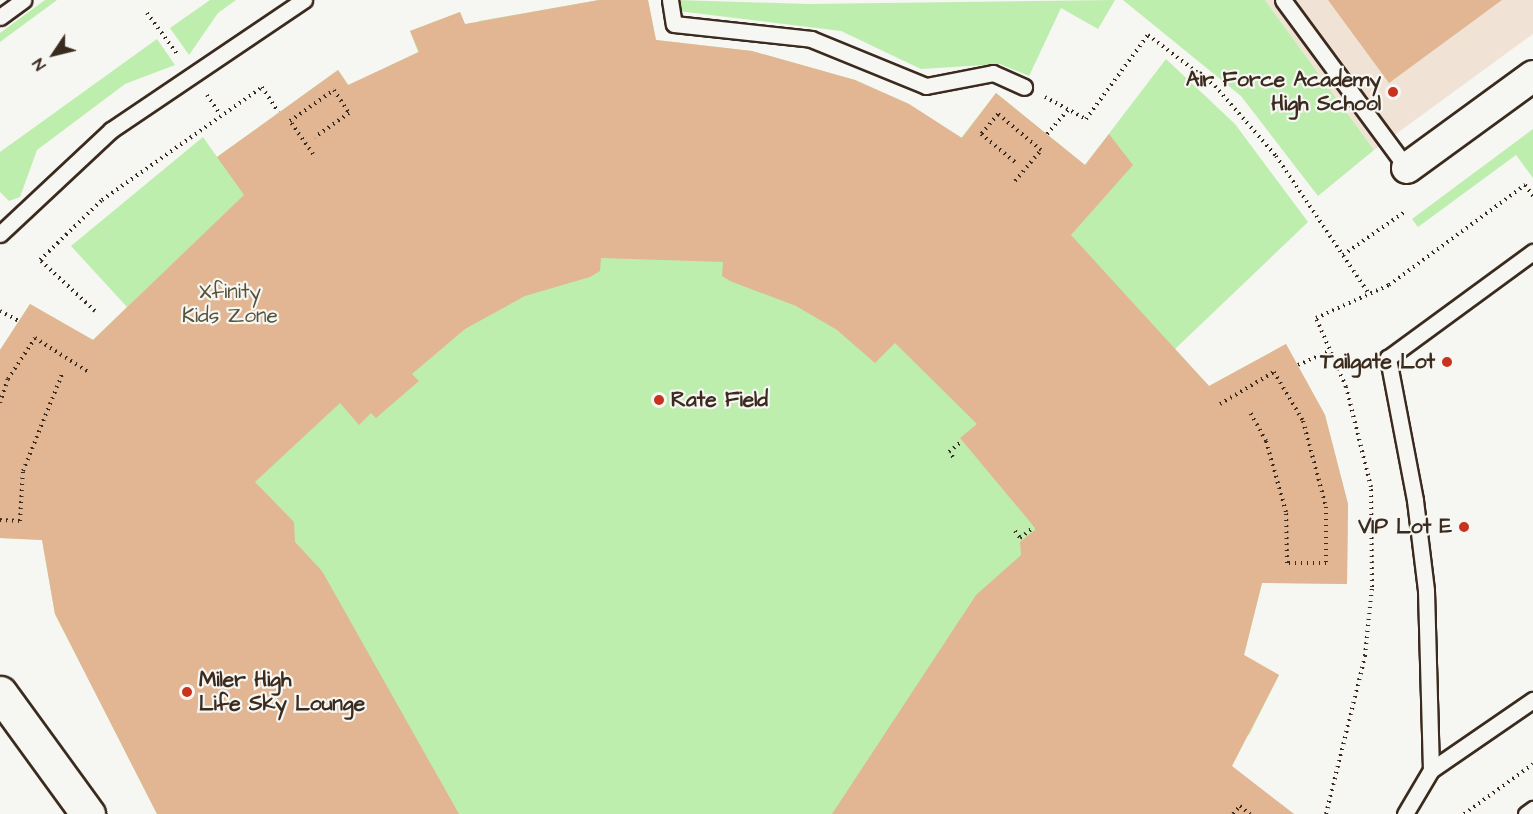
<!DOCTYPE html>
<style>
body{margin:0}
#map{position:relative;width:1533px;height:814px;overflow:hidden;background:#f6f6f2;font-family:"Architects Daughter",sans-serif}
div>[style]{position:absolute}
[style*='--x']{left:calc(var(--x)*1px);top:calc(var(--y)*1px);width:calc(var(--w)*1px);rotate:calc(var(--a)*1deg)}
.built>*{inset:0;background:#f0e3d6}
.green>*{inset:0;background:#bdeead}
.building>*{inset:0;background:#e2b693}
.path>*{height:4px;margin-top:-2px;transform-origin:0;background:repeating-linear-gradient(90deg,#3b2a1e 0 1.5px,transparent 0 6px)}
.roads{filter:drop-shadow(2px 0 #3b2a1e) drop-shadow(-2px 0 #3b2a1e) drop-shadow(0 2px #3b2a1e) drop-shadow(0 -2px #3b2a1e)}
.service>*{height:15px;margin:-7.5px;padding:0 7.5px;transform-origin:7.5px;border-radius:7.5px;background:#f6f6f2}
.minor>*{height:30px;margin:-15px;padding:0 15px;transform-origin:15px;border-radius:15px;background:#f6f6f2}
.secondary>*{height:33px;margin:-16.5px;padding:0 16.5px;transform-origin:16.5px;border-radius:16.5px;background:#f6f6f2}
.dots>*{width:16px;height:16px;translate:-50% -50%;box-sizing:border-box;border:3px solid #f6f6f2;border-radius:50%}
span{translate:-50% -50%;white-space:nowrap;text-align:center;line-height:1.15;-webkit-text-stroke:4.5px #f6f6f2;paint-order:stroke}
.poi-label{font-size:21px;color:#3b2a1e;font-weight:700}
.right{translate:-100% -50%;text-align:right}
.left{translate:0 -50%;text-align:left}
.park-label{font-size:21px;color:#55513b}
.north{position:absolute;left:24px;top:24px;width:60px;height:60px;-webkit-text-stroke:4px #f6f6f2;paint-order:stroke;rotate:235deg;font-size:16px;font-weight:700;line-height:24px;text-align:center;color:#3b2a1e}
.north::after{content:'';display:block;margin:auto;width:21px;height:27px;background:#3b2a1e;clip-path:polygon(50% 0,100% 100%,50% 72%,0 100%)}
</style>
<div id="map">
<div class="built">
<i style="clip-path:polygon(1265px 0,1533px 0,1533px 34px,1374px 150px)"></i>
</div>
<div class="green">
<i style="clip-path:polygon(45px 0,57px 0,0 42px,0 33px)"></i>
<i style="clip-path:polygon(210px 0,236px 0,218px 13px,189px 55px,170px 28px)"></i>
<i style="clip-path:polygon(599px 0,648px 0,656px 40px,752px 51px,855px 80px,909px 104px,961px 138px,996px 93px,1085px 165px,1166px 59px,1235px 124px,1308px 222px,1175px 349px,1209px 386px,1286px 344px,1325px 415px,1348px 504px,1347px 584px,1262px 583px,1244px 655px,1279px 675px,1249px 735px,1212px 714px,1196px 741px,1294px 814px,157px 814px,55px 614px,42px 540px,0 538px,0 350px,30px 304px,93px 340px,127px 307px,71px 246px,203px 137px,217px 157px,338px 70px,369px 114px,366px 77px,418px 52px,410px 31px,460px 12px,479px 59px,485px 58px,479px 21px)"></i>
<i style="clip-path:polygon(678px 0,808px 4px,1115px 0,1098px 29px,1061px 8px,1029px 76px,1000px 64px,921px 69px,841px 31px,678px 11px)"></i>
<i style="clip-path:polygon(1123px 0,1265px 0,1374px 150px,1318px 196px,1241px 96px)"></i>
<i style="clip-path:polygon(157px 39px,175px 65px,125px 84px,37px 150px,20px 197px,9px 201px,0 192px,0 152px)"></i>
<i style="clip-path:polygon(1533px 129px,1533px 178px,1516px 155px,1418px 227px,1412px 219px)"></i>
</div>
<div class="building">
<i style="clip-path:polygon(599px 0,648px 0,656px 40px,752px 51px,855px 80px,909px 104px,962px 138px,996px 93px,1085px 165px,1109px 134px,1133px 165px,1071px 235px,1209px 386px,1286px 344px,1325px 415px,1348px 504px,1347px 584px,1262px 583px,1244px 655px,1279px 675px,1232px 766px,1294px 814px,832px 814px,976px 595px,1021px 555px,1020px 542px,1036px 529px,960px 438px,977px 424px,895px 343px,875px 363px,837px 330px,796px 306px,730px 281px,722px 276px,723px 262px,601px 258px,600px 271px,590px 277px,525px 296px,465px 329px,412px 374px,419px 381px,376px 418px,371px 413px,359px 425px,340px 403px,255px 482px,294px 522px,295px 542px,322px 571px,459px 814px,157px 814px,55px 614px,42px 540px,0 538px,0 350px,30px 304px,93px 340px,244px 195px,217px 157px,338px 70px,348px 85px,419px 52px,410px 31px,460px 12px,465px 24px)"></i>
<i style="clip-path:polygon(1328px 0,1502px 0,1389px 83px)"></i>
</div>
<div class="path">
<i style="--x:147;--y:13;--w:52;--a:53.6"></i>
<i style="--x:207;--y:95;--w:23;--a:56"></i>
<i style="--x:1045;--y:97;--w:47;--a:28.2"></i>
<i style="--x:1086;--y:119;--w:104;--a:-53.6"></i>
<i style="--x:1148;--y:35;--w:84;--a:37.3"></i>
<i style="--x:1215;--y:86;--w:93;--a:48.9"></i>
<i style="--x:1276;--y:156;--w:166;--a:56"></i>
<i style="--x:1047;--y:134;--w:32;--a:-49"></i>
<i style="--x:313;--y:154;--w:40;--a:-124.9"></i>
<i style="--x:290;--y:121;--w:54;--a:-35.2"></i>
<i style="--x:334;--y:90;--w:27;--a:57"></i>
<i style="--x:349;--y:113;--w:42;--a:144.8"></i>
<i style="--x:1015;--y:181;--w:40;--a:-50"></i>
<i style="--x:1041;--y:150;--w:56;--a:-140.1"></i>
<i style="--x:998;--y:114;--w:26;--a:130"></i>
<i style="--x:981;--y:134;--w:44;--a:39.5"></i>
<i style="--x:1343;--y:255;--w:77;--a:-34.9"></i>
<i style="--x:0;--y:311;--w:21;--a:28"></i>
<i style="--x:95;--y:311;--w:75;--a:-137.2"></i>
<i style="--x:40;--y:260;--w:86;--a:-44.1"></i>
<i style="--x:102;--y:200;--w:196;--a:-35.2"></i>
<i style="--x:262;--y:87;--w:30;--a:57"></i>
<i style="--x:1298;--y:365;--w:35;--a:-24"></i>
<i style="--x:0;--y:403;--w:25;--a:-72"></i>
<i style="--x:8;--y:379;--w:49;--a:-56.6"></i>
<i style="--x:35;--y:338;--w:65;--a:32.5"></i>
<i style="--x:1220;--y:404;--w:63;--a:-30.7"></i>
<i style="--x:1274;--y:372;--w:57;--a:59.4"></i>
<i style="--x:1303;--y:421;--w:89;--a:75"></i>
<i style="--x:1326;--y:507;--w:56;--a:90"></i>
<i style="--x:1326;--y:563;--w:39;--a:180"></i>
<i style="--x:1287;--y:563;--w:51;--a:-91.1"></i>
<i style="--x:1286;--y:512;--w:74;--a:-105.7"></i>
<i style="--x:1266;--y:441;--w:33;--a:-119"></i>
<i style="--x:953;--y:457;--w:6;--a:-129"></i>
<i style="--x:949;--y:452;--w:17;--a:-40"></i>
<i style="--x:0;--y:520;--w:20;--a:3"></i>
<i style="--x:20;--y:521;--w:50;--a:-86.6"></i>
<i style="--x:23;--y:471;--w:107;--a:-68"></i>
<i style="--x:1015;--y:531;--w:9;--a:54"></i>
<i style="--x:1020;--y:538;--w:18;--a:-38"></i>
<i style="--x:1233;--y:814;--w:11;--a:-49"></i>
<i style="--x:1240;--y:806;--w:13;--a:39"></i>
<i style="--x:1326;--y:814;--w:163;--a:-76.1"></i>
<i style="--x:1365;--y:656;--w:69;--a:-84.2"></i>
<i style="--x:1372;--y:587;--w:100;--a:-90.6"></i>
<i style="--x:1371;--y:487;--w:103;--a:-104"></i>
<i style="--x:1346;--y:387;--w:75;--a:-113.5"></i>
<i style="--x:1316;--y:318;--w:80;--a:-24.3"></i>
<i style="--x:1389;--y:285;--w:169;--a:-36.3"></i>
<i style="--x:1525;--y:185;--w:14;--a:54"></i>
<i style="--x:1464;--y:814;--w:85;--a:-35.9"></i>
</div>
<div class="roads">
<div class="service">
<i style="--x:670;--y:0;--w:24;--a:81"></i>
<i style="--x:674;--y:24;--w:138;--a:6.2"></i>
<i style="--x:811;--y:39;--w:124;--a:22.2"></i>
<i style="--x:926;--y:86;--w:68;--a:-11"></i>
<i style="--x:993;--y:73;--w:34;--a:24"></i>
<i style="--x:1283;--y:0;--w:209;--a:53.6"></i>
<i style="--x:0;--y:17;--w:29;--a:-36"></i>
<i style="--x:0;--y:234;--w:152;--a:-43.1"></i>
<i style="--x:111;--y:130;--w:233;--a:-34"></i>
<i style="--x:1431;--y:770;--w:180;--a:-91.6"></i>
<i style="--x:1426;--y:590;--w:91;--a:-97"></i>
<i style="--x:1415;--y:500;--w:145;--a:-100.8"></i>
<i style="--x:1388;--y:358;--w:180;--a:-36.2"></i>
<i style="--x:1405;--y:814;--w:51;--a:-59.4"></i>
<i style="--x:1431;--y:770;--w:124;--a:-34.5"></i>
<i style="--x:1526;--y:814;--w:9;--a:-36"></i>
</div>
<div class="minor">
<i style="--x:1407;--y:168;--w:156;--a:-36.1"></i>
</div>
<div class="secondary">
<i style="--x:0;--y:693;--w:150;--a:54"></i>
</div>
</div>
<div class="dots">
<i style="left:1393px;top:92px;background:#c8321e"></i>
<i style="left:1447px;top:362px;background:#c8321e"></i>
<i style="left:659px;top:400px;background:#c8321e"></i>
<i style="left:1464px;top:527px;background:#c8321e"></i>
<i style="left:187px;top:692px;background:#c8321e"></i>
</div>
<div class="poi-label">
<span class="right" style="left:1381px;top:92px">Air Force Academy<br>High School</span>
<span class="right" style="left:1435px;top:362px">Tailgate Lot</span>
<span class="left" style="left:671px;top:400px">Rate Field</span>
<span class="right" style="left:1452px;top:527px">VIP Lot E</span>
<span class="left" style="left:199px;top:692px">Miler High<br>Life Sky Lounge</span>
</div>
<div class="park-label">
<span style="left:230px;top:304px">Xfinity<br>Kids Zone</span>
</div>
<div class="north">N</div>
</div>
